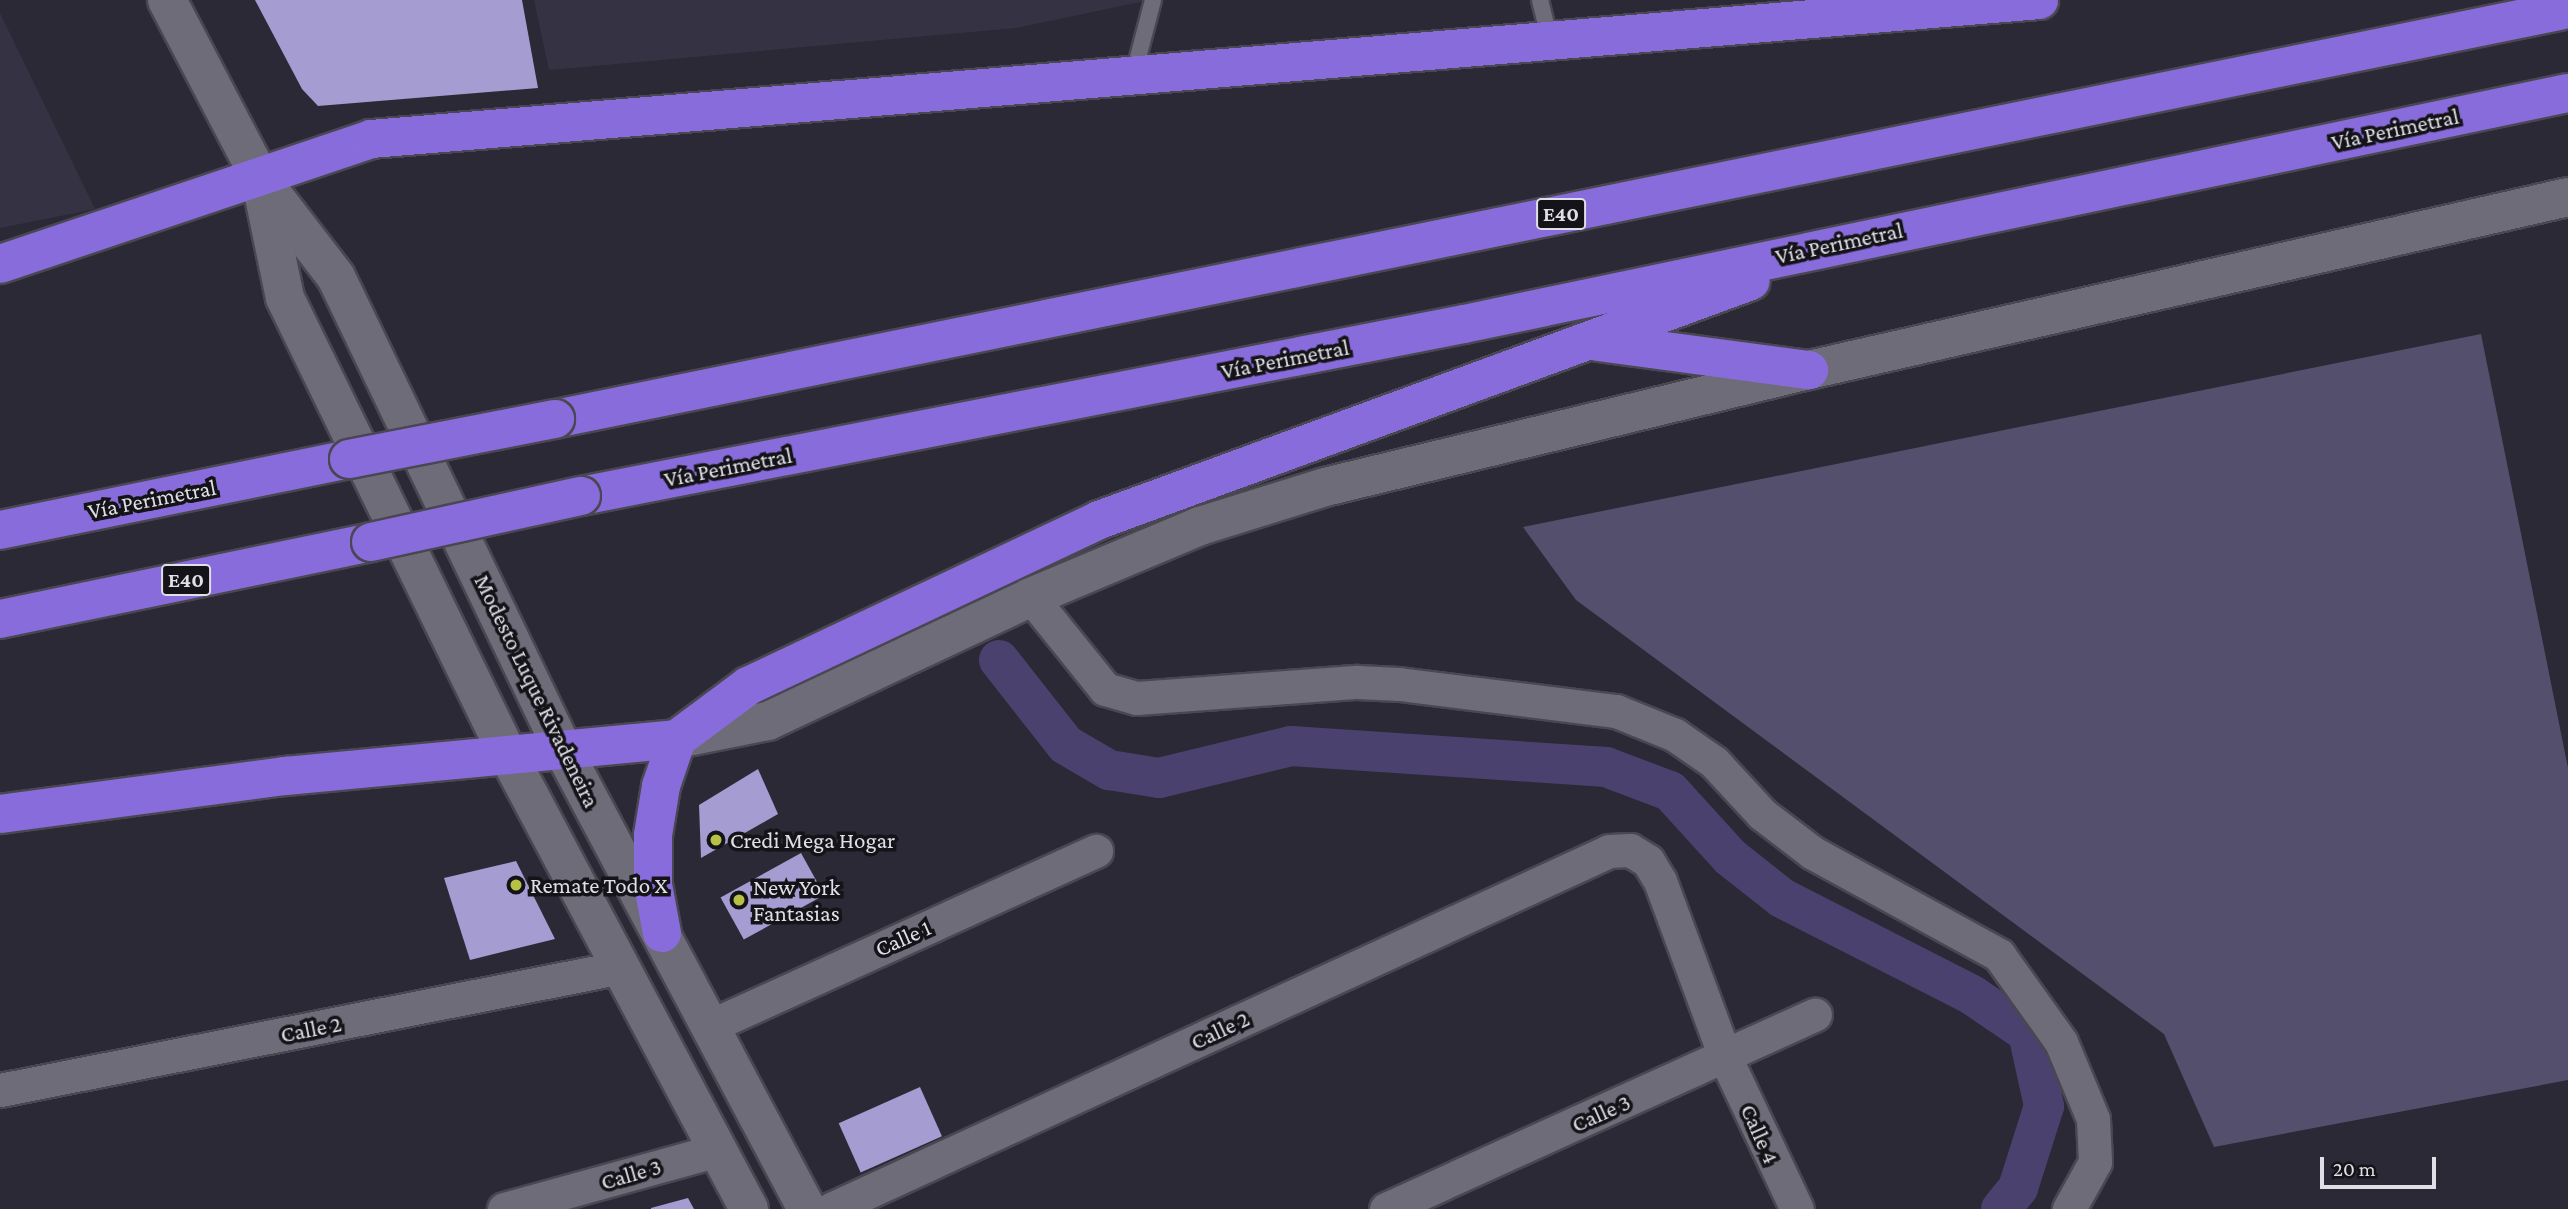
<!DOCTYPE html>
<meta charset="utf-8">
<style>
body{margin:0}
#map{position:relative;width:2568px;height:1209px;overflow:hidden;background:#2b2935;font-family:"Crimson Pro",serif}
div>[style]{position:absolute}
[style*='--x']{left:calc(var(--x)*1px);top:calc(var(--y)*1px);width:calc(var(--w)*1px);rotate:calc(var(--a)*1deg)}
.built>*{inset:0;background:#353244}
.green>*{inset:0;background:#554f6e}
.canal>*{height:40px;margin:-20px;padding:0 20px;transform-origin:20px;border-radius:20px;background:#4b416f}
.building>*{inset:0;background:#a59cd1;transform-origin:0 0}
.roads{filter:drop-shadow(2px 0 #494751) drop-shadow(-2px 0 #494751) drop-shadow(0 2px #494751) drop-shadow(0 -2px #494751)}
.lane>*{height:16px;margin:-8px;padding:0 8px;transform-origin:8px;border-radius:8px;background:#6e6c79}
.street>*{height:33px;margin:-16.5px;padding:0 16.5px;transform-origin:16.5px;border-radius:16.5px;background:#6e6c79}
.secondary>*{height:38px;margin:-19px;padding:0 19px;transform-origin:19px;border-radius:19px;background:#6e6c79}
.highway>*{height:38px;margin:-19px;padding:0 19px;transform-origin:19px;border-radius:19px;background:#896cdb}
.bridges{filter:drop-shadow(2px 0 #494751) drop-shadow(-2px 0 #494751) drop-shadow(0 2px #494751) drop-shadow(0 -2px #494751)}
.highway-bridge>*{height:38px;margin:-19px;padding:0 19px;transform-origin:19px;border-radius:19px;background:#896cdb}
.dots>*{width:19px;height:19px;translate:-50% -50%;box-sizing:border-box;border:4px solid #141318;border-radius:50%}
span{translate:-50% -50%;white-space:nowrap;text-align:center;line-height:1.15;-webkit-text-stroke:7px #141318;paint-order:stroke}
.shield-label span{padding:2px 5px;background:#141318;border:2px solid;border-radius:5px;-webkit-text-stroke-width:0}
.shield-label{font-size:21px;color:#e0dee6;font-weight:700}
.street-label{font-size:23px;color:#e0dee6}
.poi-label{font-size:23px;color:#e0dee6}
.left{translate:0 -50%;text-align:left}
.scale{position:absolute;left:2320px;top:1157px;width:116px;height:32px;box-sizing:border-box;border:4px solid #e0dee6;border-top:0;padding-left:9px;font-size:21px;line-height:24px;white-space:nowrap;color:#e0dee6;-webkit-text-stroke:5px #141318;paint-order:stroke}
</style>
<div id="map">
<div class="built">
<i style="clip-path:polygon(534px 0,1150px 0,1016px 28px,549px 70px)"></i>
<i style="clip-path:polygon(0 13px,95px 209px,0 228px)"></i>
</div>
<div class="green">
<i style="clip-path:polygon(2481px 334px,2568px 768px,2568px 1080px,2214px 1147px,2164px 1034px,1576px 600px,1523px 527px)"></i>
</div>
<div class="canal">
<i style="--x:999;--y:660;--w:108;--a:51.8"></i>
<i style="--x:1066;--y:745;--w:50;--a:30.2"></i>
<i style="--x:1109;--y:770;--w:51;--a:9.1"></i>
<i style="--x:1159;--y:778;--w:136;--a:-13.6"></i>
<i style="--x:1291;--y:746;--w:316;--a:3.8"></i>
<i style="--x:1606;--y:767;--w:68;--a:20.6"></i>
<i style="--x:1670;--y:791;--w:89;--a:47.7"></i>
<i style="--x:1730;--y:857;--w:66;--a:38.3"></i>
<i style="--x:1782;--y:898;--w:213;--a:27"></i>
<i style="--x:1972;--y:995;--w:68;--a:34.2"></i>
<i style="--x:2028;--y:1033;--w:75;--a:77.6"></i>
<i style="--x:2044;--y:1106;--w:86;--a:107.6"></i>
<i style="--x:2018;--y:1188;--w:27;--a:129"></i>
</div>
<div class="building">
<i style="clip-path:polygon(255px 0,522px 0,538px 88px,318px 106px,302px 89px)"></i>
<i style="clip-path:polygon(758px 769px,778px 814px,701px 858px,699px 805px)"></i>
<i style="left:801px;top:853px;width:48px;height:92px;rotate:61deg"></i>
<i style="clip-path:polygon(516px 861px,555px 939px,470px 960px,444px 878px)"></i>
<i style="left:920px;top:1087px;width:54px;height:89px;rotate:66deg"></i>
<i style="clip-path:polygon(688px 1198px,694px 1209px,651px 1209px,651px 1208px)"></i>
</div>
<div class="roads">
<div class="lane">
<i style="--x:1540;--y:0;--w:42;--a:76.3"></i>
<i style="--x:1134;--y:73;--w:75;--a:-75.4"></i>
</div>
<div class="street">
<i style="--x:1031;--y:597;--w:118;--a:51.2"></i>
<i style="--x:1105;--y:689;--w:33;--a:16"></i>
<i style="--x:1137;--y:698;--w:221;--a:-4.2"></i>
<i style="--x:1357;--y:682;--w:42;--a:2.7"></i>
<i style="--x:1399;--y:684;--w:219;--a:7.1"></i>
<i style="--x:1616;--y:711;--w:64;--a:22.1"></i>
<i style="--x:1675;--y:735;--w:47;--a:34.7"></i>
<i style="--x:1714;--y:762;--w:71;--a:47.3"></i>
<i style="--x:1762;--y:814;--w:64;--a:37.4"></i>
<i style="--x:1813;--y:853;--w:212;--a:28.7"></i>
<i style="--x:1999;--y:955;--w:107;--a:54.5"></i>
<i style="--x:2061;--y:1042;--w:83;--a:67.4"></i>
<i style="--x:2093;--y:1119;--w:43;--a:87.3"></i>
<i style="--x:2095;--y:1162;--w:54;--a:119"></i>
<i style="--x:710;--y:1026;--w:424;--a:-24.4"></i>
<i style="--x:0;--y:1090;--w:634;--a:-11.19"></i>
<i style="--x:504;--y:1209;--w:222;--a:-15.4"></i>
<i style="--x:831;--y:1209;--w:856;--a:-24.71"></i>
<i style="--x:1609;--y:851;--w:21;--a:-3"></i>
<i style="--x:1630;--y:850;--w:21;--a:31"></i>
<i style="--x:1648;--y:861;--w:23;--a:59"></i>
<i style="--x:1660;--y:881;--w:188;--a:69.7"></i>
<i style="--x:1725;--y:1057;--w:168;--a:64.7"></i>
<i style="--x:1386;--y:1209;--w:471;--a:-24.4"></i>
</div>
<div class="secondary">
<i style="--x:167;--y:0;--w:201;--a:62.4"></i>
<i style="--x:260;--y:178;--w:125;--a:52.5"></i>
<i style="--x:336;--y:277;--w:525;--a:64.36"></i>
<i style="--x:563;--y:750;--w:520;--a:62.01"></i>
<i style="--x:262;--y:187;--w:113;--a:78.3"></i>
<i style="--x:285;--y:298;--w:509;--a:63.99"></i>
<i style="--x:508;--y:755;--w:514;--a:62.04"></i>
<i style="--x:677;--y:739;--w:93;--a:-11.2"></i>
<i style="--x:768;--y:721;--w:291;--a:-25.2"></i>
<i style="--x:1031;--y:597;--w:183;--a:-22.8"></i>
<i style="--x:1200;--y:526;--w:131;--a:-17.3"></i>
<i style="--x:1325;--y:487;--w:498;--a:-13.6"></i>
<i style="--x:1809;--y:370;--w:778;--a:-12.84"></i>
</div>
<div class="highway">
<i style="--x:0;--y:264;--w:391;--a:-18.6"></i>
<i style="--x:371;--y:139;--w:1674;--a:-4.76"></i>
<i style="--x:1598;--y:342;--w:213;--a:7.6"></i>
<i style="--x:555;--y:419;--w:2054;--a:-11.51"></i>
<i style="--x:581;--y:496;--w:900;--a:-11.02"></i>
<i style="--x:1464;--y:324;--w:1128;--a:-11.82"></i>
<i style="--x:0;--y:530;--w:356;--a:-11.5"></i>
<i style="--x:0;--y:619;--w:379;--a:-11.7"></i>
<i style="--x:0;--y:814;--w:289;--a:-7.6"></i>
<i style="--x:286;--y:776;--w:393;--a:-5.4"></i>
<i style="--x:677;--y:739;--w:89;--a:-36.7"></i>
<i style="--x:748;--y:686;--w:388;--a:-25.3"></i>
<i style="--x:1099;--y:520;--w:694;--a:-20.13"></i>
<i style="--x:662;--y:933;--w:49;--a:-100.6"></i>
<i style="--x:653;--y:885;--w:50;--a:-90"></i>
<i style="--x:653;--y:835;--w:50;--a:-80.7"></i>
<i style="--x:661;--y:786;--w:50;--a:-71.2"></i>
</div>
</div>
<div class="bridges">
<div class="highway-bridge">
<i style="--x:349;--y:459;--w:210;--a:-11"></i>
<i style="--x:371;--y:542;--w:215;--a:-12.4"></i>
</div>
</div>
<div class="dots">
<i style="left:716px;top:840px;background:#b9c046"></i>
<i style="left:516px;top:885px;background:#b9c046"></i>
<i style="left:739px;top:900px;background:#b9c046"></i>
</div>
<div class="shield-label">
<span style="left:1561px;top:214px">E40</span>
<span style="left:186px;top:580px">E40</span>
</div>
<div class="street-label">
<span style="left:2395px;top:129px;rotate:-12deg">Vía Perimetral</span>
<span style="left:1839px;top:243px;rotate:-12deg">Vía Perimetral</span>
<span style="left:1285px;top:359px;rotate:-11deg">Vía Perimetral</span>
<span style="left:728px;top:467px;rotate:-11deg">Vía Perimetral</span>
<span style="left:152px;top:499px;rotate:-11deg">Vía Perimetral</span>
<span style="left:537px;top:691px;rotate:64deg">Modesto Luque Rivadeneira</span>
<span style="left:903px;top:938px;rotate:-24deg">Calle 1</span>
<span style="left:311px;top:1029px;rotate:-11deg">Calle 2</span>
<span style="left:1220px;top:1030px;rotate:-25deg">Calle 2</span>
<span style="left:1601px;top:1113px;rotate:-24deg">Calle 3</span>
<span style="left:1760px;top:1134px;rotate:66deg">Calle 4</span>
<span style="left:631px;top:1174px;rotate:-16deg">Calle 3</span>
</div>
<div class="poi-label">
<span class="left" style="left:730px;top:840px">Credi Mega Hogar</span>
<span class="left" style="left:530px;top:885px">Remate Todo X</span>
<span class="left" style="left:753px;top:900px">New York<br>Fantasias</span>
</div>
<div class="scale">20 m</div>
</div>
